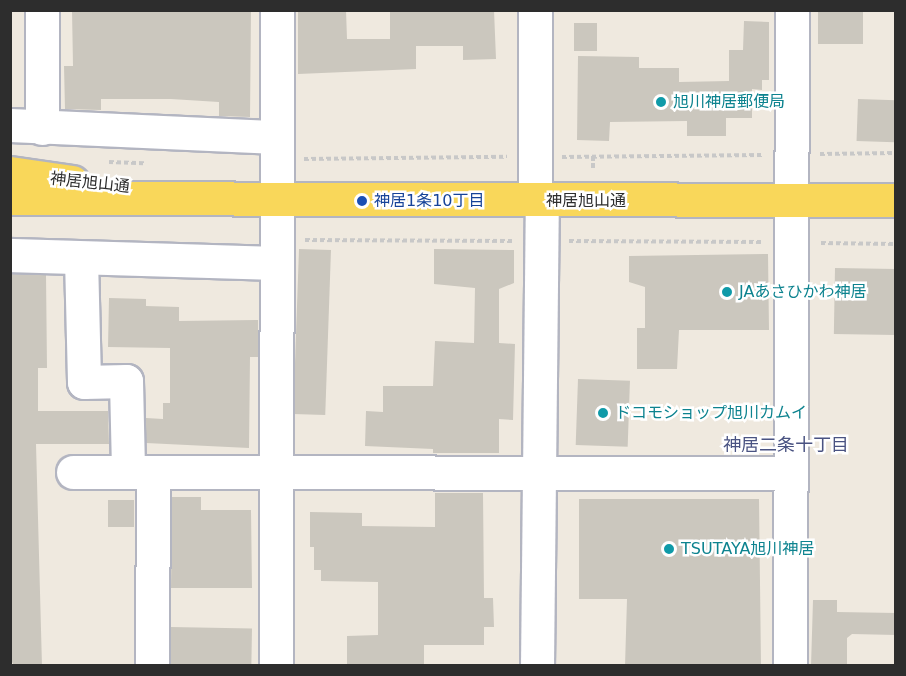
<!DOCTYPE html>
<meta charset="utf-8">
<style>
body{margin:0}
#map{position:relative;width:906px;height:676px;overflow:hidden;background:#efe9df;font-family:"DejaVu Sans","Noto Sans JP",sans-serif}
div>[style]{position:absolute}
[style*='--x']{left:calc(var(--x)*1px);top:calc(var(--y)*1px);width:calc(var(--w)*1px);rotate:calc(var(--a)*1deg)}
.building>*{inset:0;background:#cbc7be;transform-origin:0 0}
.path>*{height:4px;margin-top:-2px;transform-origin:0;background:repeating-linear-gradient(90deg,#c8c8c8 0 4.5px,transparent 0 7.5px)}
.roads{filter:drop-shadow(2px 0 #b3b5c1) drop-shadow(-2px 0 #b3b5c1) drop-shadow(0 2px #b3b5c1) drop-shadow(0 -2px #b3b5c1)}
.minor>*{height:33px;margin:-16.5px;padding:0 16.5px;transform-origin:16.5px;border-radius:16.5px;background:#fff}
.major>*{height:33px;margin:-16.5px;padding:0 16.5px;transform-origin:16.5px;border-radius:16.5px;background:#f9d75a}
.dots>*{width:16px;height:16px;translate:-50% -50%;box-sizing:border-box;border:3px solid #fff;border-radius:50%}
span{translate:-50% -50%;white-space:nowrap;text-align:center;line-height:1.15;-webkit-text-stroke:5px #fff;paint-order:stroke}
.culture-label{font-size:16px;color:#0d838f}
.left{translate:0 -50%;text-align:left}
.street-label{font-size:16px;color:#2d2d2d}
.transit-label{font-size:16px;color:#164399}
.neighbourhood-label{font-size:18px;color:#4a5382}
.frame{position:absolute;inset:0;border:12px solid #2d2d2d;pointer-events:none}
</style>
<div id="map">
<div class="building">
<i style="clip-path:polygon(72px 10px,251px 10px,250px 117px,219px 116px,219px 102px,171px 99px,101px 99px,101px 110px,65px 109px,64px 66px,73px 66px)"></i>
<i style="clip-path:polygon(298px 10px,346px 10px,347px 39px,390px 39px,390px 10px,494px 10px,496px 59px,463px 60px,463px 46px,416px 46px,416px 69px,298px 74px)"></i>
<i style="left:818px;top:10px;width:45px;height:34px"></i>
<i style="clip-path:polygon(744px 21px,769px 22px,769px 80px,762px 80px,762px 90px,752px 89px,752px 118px,726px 118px,726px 136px,687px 136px,687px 121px,610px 122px,609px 141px,577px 140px,578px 56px,639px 57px,639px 68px,679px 68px,679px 82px,729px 81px,729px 50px,743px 50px)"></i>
<i style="left:597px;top:23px;width:28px;height:23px;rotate:90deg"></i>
<i style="left:858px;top:99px;width:38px;height:42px;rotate:2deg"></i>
<i style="left:299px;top:249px;width:32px;height:165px;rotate:2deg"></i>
<i style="clip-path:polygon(434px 249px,514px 250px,514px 283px,499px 289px,499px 343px,515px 344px,513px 420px,499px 419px,499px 453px,433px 453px,433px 449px,365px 446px,366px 411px,383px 412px,383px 386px,433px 386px,435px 341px,474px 343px,475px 288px,434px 284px)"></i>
<i style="clip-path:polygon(768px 254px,769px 330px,679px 330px,677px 369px,637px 369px,637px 328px,645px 328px,645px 287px,629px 282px,629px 256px)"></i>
<i style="left:835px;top:268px;width:61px;height:66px;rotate:1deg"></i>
<i style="clip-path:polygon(10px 274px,46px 275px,47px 368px,38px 368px,38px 411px,108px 411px,109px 444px,36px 444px,42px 666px,14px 666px,10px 658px)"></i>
<i style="clip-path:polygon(109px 298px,146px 299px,146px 306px,179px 307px,179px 321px,258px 320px,258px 357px,250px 357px,249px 448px,146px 443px,146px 418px,163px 419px,163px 403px,170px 403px,170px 348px,108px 347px)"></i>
<i style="left:578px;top:379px;width:52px;height:66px;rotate:2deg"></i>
<i style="clip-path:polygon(435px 493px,483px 493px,484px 598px,493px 598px,494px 627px,484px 627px,484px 645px,424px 645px,424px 666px,347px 666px,347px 636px,378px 635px,378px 582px,321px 581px,321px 570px,314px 570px,314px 547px,310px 547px,310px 512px,362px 513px,362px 526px,435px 527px)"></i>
<i style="clip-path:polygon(172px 497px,201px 497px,201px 510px,251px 510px,252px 588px,171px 588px)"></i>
<i style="clip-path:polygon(579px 499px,759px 499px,761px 666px,625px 666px,627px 599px,579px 599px)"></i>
<i style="left:108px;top:500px;width:26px;height:27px"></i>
<i style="clip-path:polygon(813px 600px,837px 600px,837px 612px,896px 613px,896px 635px,852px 634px,847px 638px,847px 666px,811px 666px)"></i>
<i style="left:171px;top:627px;width:81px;height:39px;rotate:1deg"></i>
</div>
<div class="path">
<i style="--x:820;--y:154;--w:76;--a:-0.8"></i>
<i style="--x:593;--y:156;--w:15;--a:90"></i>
<i style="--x:562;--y:157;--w:200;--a:-0.6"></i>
<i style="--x:304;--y:159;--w:203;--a:-0.6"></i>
<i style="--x:109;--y:162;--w:35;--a:2"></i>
<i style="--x:305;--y:240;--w:209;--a:0.3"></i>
<i style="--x:569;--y:241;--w:194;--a:0.3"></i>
<i style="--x:821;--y:243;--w:75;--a:0.8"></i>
</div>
<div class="roads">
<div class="minor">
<i style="--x:535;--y:10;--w:191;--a:90"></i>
<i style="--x:10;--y:125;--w:267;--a:2.6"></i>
<i style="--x:42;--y:128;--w:118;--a:-90"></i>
<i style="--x:10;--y:255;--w:267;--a:1.7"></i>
<i style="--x:81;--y:258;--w:124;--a:88.6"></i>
<i style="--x:84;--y:382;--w:42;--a:-1.4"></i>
<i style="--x:126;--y:381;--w:91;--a:88.7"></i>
<i style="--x:73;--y:472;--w:716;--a:0.08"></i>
<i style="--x:152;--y:666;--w:193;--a:-89.7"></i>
<i style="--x:276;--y:666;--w:656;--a:-89.91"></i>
<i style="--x:537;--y:666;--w:465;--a:-89.4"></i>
<i style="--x:790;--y:666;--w:656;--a:-89.83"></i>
</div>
<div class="major">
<i style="--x:10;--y:173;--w:63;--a:8.3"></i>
<i style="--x:10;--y:198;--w:886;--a:0.13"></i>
</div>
</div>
<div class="dots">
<i style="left:661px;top:102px;background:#0f9aa8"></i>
<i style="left:362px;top:201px;background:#1a4fb4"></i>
<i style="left:727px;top:292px;background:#0f9aa8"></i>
<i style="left:603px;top:413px;background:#0f9aa8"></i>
<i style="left:669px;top:549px;background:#0f9aa8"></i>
</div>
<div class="culture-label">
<span class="left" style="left:673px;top:102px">旭川神居郵便局</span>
<span class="left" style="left:739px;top:292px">JAあさひかわ神居</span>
<span class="left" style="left:615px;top:413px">ドコモショップ旭川カムイ</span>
<span class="left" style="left:681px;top:549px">TSUTAYA旭川神居</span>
</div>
<div class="street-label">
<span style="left:90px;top:183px;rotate:6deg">神居旭山通</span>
<span style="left:586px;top:201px">神居旭山通</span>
</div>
<div class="transit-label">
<span class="left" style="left:374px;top:201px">神居1条10丁目</span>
</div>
<div class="neighbourhood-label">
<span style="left:786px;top:445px">神居二条十丁目</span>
</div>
<div class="frame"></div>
</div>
